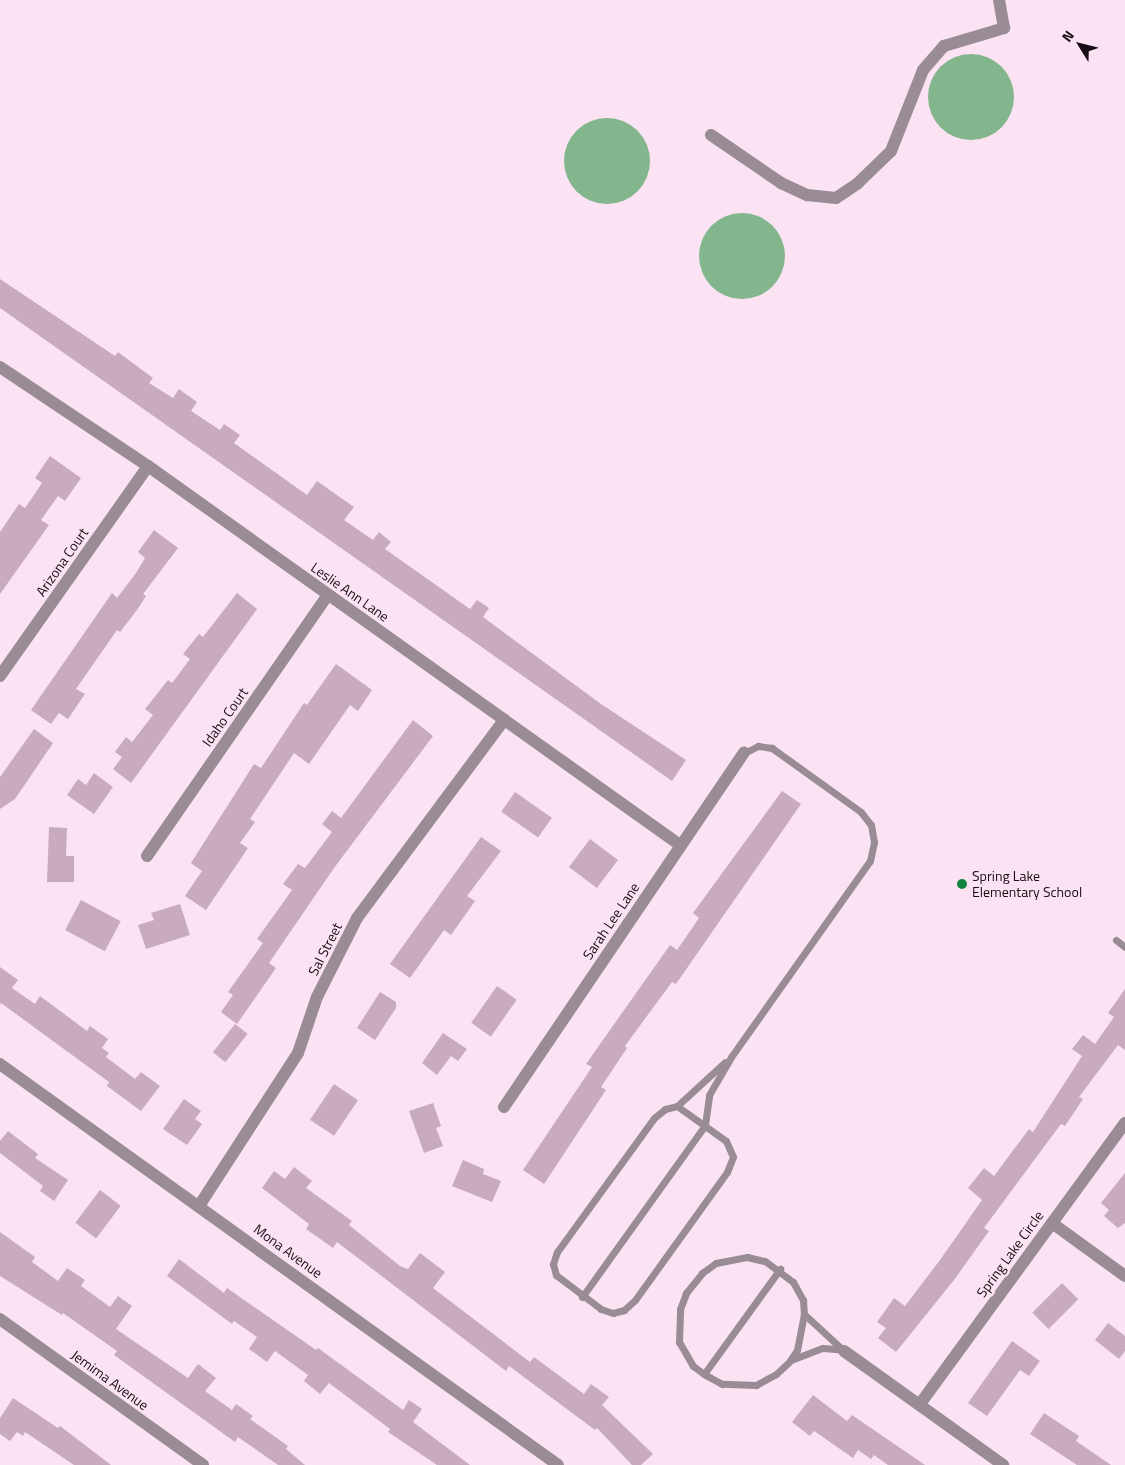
<!DOCTYPE html>
<style>
body{margin:0}
#map{position:relative;width:1125px;height:1465px;overflow:hidden;background:#fce3f3;font-family:"Titillium Web",sans-serif}
div>[style]{position:absolute}
[style*='--x']{left:calc(var(--x)*1px);top:calc(var(--y)*1px);width:calc(var(--w)*1px);rotate:calc(var(--a)*1deg)}
.water>*{inset:0;background:#83b68d}
.round{border-radius:50%}
.building>*{inset:0;background:#c9abbf;transform-origin:0 0}
.lane>*{height:7px;margin:-3.5px;padding:0 3.5px;transform-origin:3.5px;border-radius:3.5px;background:#998c95}
.street>*{height:12px;margin:-6px;padding:0 6px;transform-origin:6px;border-radius:6px;background:#998c95}
.dots>*{width:14px;height:14px;translate:-50% -50%;box-sizing:border-box;border:2px solid #fce3f3;border-radius:50%}
span{translate:-50% -50%;white-space:nowrap;text-align:center;line-height:1.15;-webkit-text-stroke:5px #fce3f3;paint-order:stroke}
.street-label{font-size:14px;color:#180d14}
.poi-label{font-size:14px;color:#180d14}
.left{translate:0 -50%;text-align:left}
.north{position:absolute;left:1055px;top:20px;width:50px;height:50px;-webkit-text-stroke:4px #fce3f3;paint-order:stroke;rotate:306deg;font-size:14px;font-weight:700;line-height:20px;text-align:center;color:#180d14}
.north::after{content:'';display:block;margin:auto;width:18px;height:22px;background:#180d14;clip-path:polygon(50% 0,100% 100%,50% 72%,0 100%)}
</style>
<div id="map">
<div class="water">
<i class="round" style="left:928px;top:54px;width:86px;height:86px"></i>
<i class="round" style="left:564px;top:118px;width:86px;height:86px"></i>
<i class="round" style="left:699px;top:213px;width:86px;height:86px"></i>
</div>
<div class="building">
<i style="clip-path:polygon(0 279px,115px 356px,118px 352px,153px 378px,149px 383px,173px 398px,179px 389px,197px 402px,191px 411px,220px 430px,224px 424px,240px 435px,234px 443px,307px 495px,317px 481px,354px 507px,344px 520px,373px 540px,379px 532px,391px 542px,385px 549px,470px 609px,477px 600px,489px 608px,483px 617px,601px 704px,686px 760px,672px 781px,0 308px)"></i>
<i style="clip-path:polygon(50px 456px,81px 478px,65px 501px,58px 496px,41px 520px,49px 525px,0 594px,0 532px,19px 504px,25px 508px,42px 483px,35px 478px)"></i>
<i style="clip-path:polygon(154px 530px,178px 548px,143px 594px,146px 596px,137px 610px,120px 632px,117px 630px,76px 689px,85px 694px,68px 719px,59px 713px,51px 724px,31px 710px,112px 593px,117px 598px,136px 573px,145px 558px,138px 552px)"></i>
<i style="clip-path:polygon(237px 593px,257px 609px,131px 783px,113px 769px,122px 757px,115px 752px,126px 737px,132px 742px,153px 715px,145px 709px,168px 680px,172px 683px,190px 659px,183px 654px,199px 634px,203px 637px)"></i>
<i style="clip-path:polygon(336px 664px,372px 690px,358px 711px,350px 705px,309px 764px,294px 753px,250px 819px,255px 822px,240px 843px,248px 848px,206px 910px,185px 896px,202px 871px,191px 863px,254px 764px,261px 768px,304px 703px,307px 705px)"></i>
<i style="clip-path:polygon(413px 720px,433px 736px,334px 868px,269px 963px,276px 968px,237px 1024px,221px 1012px,233px 995px,228px 992px,263px 943px,257px 939px,292px 890px,283px 884px,298px 864px,305px 868px,332px 832px,322px 824px,332px 811px,341px 818px)"></i>
<i style="clip-path:polygon(34px 729px,53px 743px,15px 799px,0 809px,0 777px)"></i>
<i style="clip-path:polygon(94px 773px,113px 787px,94px 814px,67px 795px,78px 779px,86px 785px)"></i>
<i style="clip-path:polygon(782px 791px,801px 804px,676px 984px,672px 982px,625px 1046px,627px 1048px,601px 1087px,606px 1090px,544px 1184px,523px 1170px,592px 1067px,586px 1064px,670px 945px,677px 950px,699px 918px,693px 913px)"></i>
<i style="left:515px;top:792px;width:45px;height:24px;rotate:35deg"></i>
<i style="clip-path:polygon(49px 827px,67px 828px,66px 856px,74px 856px,74px 882px,47px 882px)"></i>
<i style="clip-path:polygon(481px 837px,501px 851px,467px 896px,475px 901px,451px 935px,444px 930px,410px 978px,390px 964px)"></i>
<i style="left:590px;top:839px;width:35px;height:35px;rotate:37deg"></i>
<i style="left:81px;top:900px;width:45px;height:34px;rotate:28deg"></i>
<i style="clip-path:polygon(180px 904px,190px 935px,146px 949px,138px 925px,154px 920px,151px 913px)"></i>
<i style="clip-path:polygon(0 967px,18px 980px,12px 988px,35px 1004px,40px 996px,87px 1031px,90px 1026px,108px 1039px,102px 1048px,109px 1053px,106px 1057px,135px 1079px,141px 1072px,160px 1086px,141px 1111px,107px 1086px,109px 1082px,1px 1003px,0 1005px)"></i>
<i style="left:497px;top:986px;width:24px;height:45px;rotate:35deg"></i>
<i style="clip-path:polygon(1125px 989px,1125px 1050px,1118px 1045px,1079px 1097px,1083px 1099px,1065px 1126px,1061px 1124px,1012px 1190px,984px 1228px,989px 1231px,954px 1280px,896px 1352px,878px 1338px,886px 1328px,877px 1322px,894px 1298px,905px 1306px,940px 1260px,982px 1200px,968px 1188px,984px 1168px,994px 1176px,1029px 1129px,1033px 1132px,1082px 1056px,1072px 1049px,1083px 1035px,1095px 1044px,1114px 1017px,1108px 1013px)"></i>
<i style="clip-path:polygon(380px 992px,396px 1002px,396px 1008px,375px 1040px,357px 1028px)"></i>
<i style="left:235px;top:1024px;width:16px;height:36px;rotate:38deg"></i>
<i style="clip-path:polygon(443px 1033px,467px 1049px,458px 1061px,451px 1056px,437px 1075px,422px 1063px)"></i>
<i style="left:334px;top:1084px;width:29px;height:43px;rotate:34deg"></i>
<i style="clip-path:polygon(184px 1099px,201px 1111px,195px 1119px,202px 1124px,187px 1145px,163px 1129px)"></i>
<i style="clip-path:polygon(433px 1103px,441px 1126px,436px 1128px,443px 1146px,424px 1153px,409px 1111px)"></i>
<i style="clip-path:polygon(8px 1131px,38px 1154px,35px 1158px,68px 1180px,54px 1201px,40px 1191px,43px 1186px,0 1153px,0 1141px)"></i>
<i style="clip-path:polygon(463px 1160px,484px 1169px,483px 1174px,501px 1181px,492px 1202px,452px 1186px)"></i>
<i style="clip-path:polygon(294px 1167px,312px 1181px,306px 1188px,352px 1221px,349px 1225px,400px 1266px,408px 1269px,420px 1253px,445px 1272px,433px 1288px,530px 1362px,534px 1357px,584px 1394px,591px 1384px,609px 1397px,602px 1405px,653px 1454px,641px 1465px,632px 1465px,597px 1428px,595px 1430px,509px 1366px,506px 1371px,337px 1242px,333px 1248px,306px 1229px,309px 1224px,262px 1188px,274px 1171px,285px 1179px)"></i>
<i style="clip-path:polygon(1125px 1173px,1125px 1223px,1118px 1228px,1104px 1216px,1109px 1210px,1101px 1203px)"></i>
<i style="left:100px;top:1190px;width:26px;height:41px;rotate:37deg"></i>
<i style="clip-path:polygon(0 1232px,35px 1257px,32px 1262px,58px 1281px,67px 1268px,85px 1280px,81px 1286px,110px 1307px,118px 1296px,132px 1306px,116px 1329px,188px 1378px,198px 1364px,216px 1378px,205px 1391px,232px 1410px,236px 1404px,253px 1416px,250px 1419px,288px 1446px,286px 1449px,305px 1465px,278px 1465px,238px 1437px,235px 1442px,114px 1355px,117px 1351px,63px 1313px,62px 1315px,0 1276px)"></i>
<i style="clip-path:polygon(179px 1259px,224px 1293px,227px 1288px,316px 1350px,318px 1348px,403px 1410px,409px 1400px,422px 1409px,413px 1422px,470px 1465px,437px 1465px,388px 1432px,390px 1429px,329px 1383px,320px 1394px,304px 1381px,308px 1375px,275px 1351px,267px 1362px,249px 1349px,257px 1337px,234px 1321px,232px 1324px,167px 1276px)"></i>
<i style="left:1062px;top:1283px;width:23px;height:42px;rotate:45deg"></i>
<i style="clip-path:polygon(1108px 1323px,1125px 1336px,1125px 1351px,1119px 1359px,1095px 1340px)"></i>
<i style="clip-path:polygon(1012px 1341px,1040px 1361px,1029px 1376px,1020px 1370px,987px 1416px,968px 1403px)"></i>
<i style="clip-path:polygon(813px 1395px,847px 1421px,852px 1415px,925px 1465px,888px 1465px,874px 1455px,871px 1459px,858px 1450px,853px 1458px,814px 1431px,810px 1436px,792px 1422px)"></i>
<i style="clip-path:polygon(13px 1398px,58px 1428px,60px 1426px,111px 1465px,74px 1465px,25px 1432px,23px 1436px,17px 1432px,10px 1441px,0 1434px,0 1418px)"></i>
<i style="clip-path:polygon(1044px 1413px,1079px 1436px,1076px 1441px,1111px 1465px,1077px 1465px,1030px 1434px)"></i>
</div>
<div class="lane">
<i style="--x:1116;--y:940;--w:11;--a:38"></i>
<i style="--x:677;--y:1106;--w:60;--a:35.5"></i>
<i style="--x:726;--y:1141;--w:17;--a:66"></i>
<i style="--x:733;--y:1157;--w:16;--a:112"></i>
<i style="--x:727;--y:1172;--w:158;--a:125.7"></i>
<i style="--x:635;--y:1300;--w:15;--a:138"></i>
<i style="--x:624;--y:1310;--w:11;--a:165"></i>
<i style="--x:613;--y:1313;--w:13;--a:-162"></i>
<i style="--x:601;--y:1309;--w:56;--a:-142.9"></i>
<i style="--x:556;--y:1275;--w:11;--a:-105"></i>
<i style="--x:553;--y:1264;--w:13;--a:-72"></i>
<i style="--x:557;--y:1252;--w:165;--a:-54.1"></i>
<i style="--x:654;--y:1118;--w:14;--a:-39"></i>
<i style="--x:665;--y:1109;--w:12;--a:-14"></i>
<i style="--x:677;--y:1106;--w:65;--a:-42.5"></i>
<i style="--x:582;--y:1297;--w:211;--a:-54.4"></i>
<i style="--x:705;--y:1125;--w:30;--a:-82"></i>
<i style="--x:709;--y:1095;--w:44;--a:-59.9"></i>
<i style="--x:731;--y:1057;--w:240;--a:-54.7"></i>
<i style="--x:870;--y:861;--w:19;--a:-78"></i>
<i style="--x:874;--y:842;--w:17;--a:-100"></i>
<i style="--x:871;--y:825;--w:16;--a:-128"></i>
<i style="--x:861;--y:812;--w:110;--a:-144.3"></i>
<i style="--x:772;--y:748;--w:14;--a:-172"></i>
<i style="--x:758;--y:746;--w:16;--a:153"></i>
<i style="--x:804;--y:1314;--w:37;--a:101"></i>
<i style="--x:797;--y:1350;--w:14;--a:124"></i>
<i style="--x:789;--y:1362;--w:18;--a:137"></i>
<i style="--x:776;--y:1374;--w:23;--a:151"></i>
<i style="--x:756;--y:1385;--w:34;--a:-178"></i>
<i style="--x:722;--y:1384;--w:21;--a:-151"></i>
<i style="--x:704;--y:1374;--w:14;--a:-144"></i>
<i style="--x:693;--y:1366;--w:28;--a:-120"></i>
<i style="--x:679;--y:1342;--w:33;--a:-88"></i>
<i style="--x:680;--y:1309;--w:17;--a:-69"></i>
<i style="--x:686;--y:1293;--w:26;--a:-51"></i>
<i style="--x:702;--y:1273;--w:17;--a:-36"></i>
<i style="--x:716;--y:1263;--w:32;--a:-11"></i>
<i style="--x:747;--y:1257;--w:18;--a:13"></i>
<i style="--x:765;--y:1261;--w:35;--a:37"></i>
<i style="--x:793;--y:1282;--w:21;--a:61"></i>
<i style="--x:803;--y:1300;--w:14;--a:86"></i>
<i style="--x:804;--y:1314;--w:54;--a:42.8"></i>
<i style="--x:791;--y:1360;--w:34;--a:-21"></i>
<i style="--x:823;--y:1348;--w:21;--a:5"></i>
<i style="--x:704;--y:1374;--w:130;--a:-54.1"></i>
</div>
<div class="street">
<i style="--x:711;--y:135;--w:85;--a:34.4"></i>
<i style="--x:781;--y:183;--w:29;--a:25"></i>
<i style="--x:807;--y:195;--w:29;--a:6"></i>
<i style="--x:836;--y:198;--w:27;--a:-34"></i>
<i style="--x:858;--y:183;--w:46;--a:-44.1"></i>
<i style="--x:891;--y:151;--w:87;--a:-68.4"></i>
<i style="--x:923;--y:70;--w:32;--a:-49"></i>
<i style="--x:944;--y:46;--w:63;--a:-16.7"></i>
<i style="--x:1004;--y:28;--w:28;--a:-100"></i>
<i style="--x:0;--y:367;--w:178;--a:33.8"></i>
<i style="--x:148;--y:466;--w:653;--a:35.47"></i>
<i style="--x:0;--y:676;--w:257;--a:-54.8"></i>
<i style="--x:147;--y:856;--w:318;--a:-55.3"></i>
<i style="--x:0;--y:1064;--w:687;--a:35.7"></i>
<i style="--x:504;--y:1107;--w:428;--a:-55.9"></i>
<i style="--x:199;--y:1206;--w:182;--a:-57.1"></i>
<i style="--x:298;--y:1053;--w:59;--a:-71.3"></i>
<i style="--x:317;--y:997;--w:89;--a:-63.1"></i>
<i style="--x:357;--y:918;--w:247;--a:-53.4"></i>
<i style="--x:1052;--y:1223;--w:90;--a:36"></i>
<i style="--x:0;--y:1319;--w:250;--a:35.7"></i>
<i style="--x:844;--y:1351;--w:196;--a:35.6"></i>
<i style="--x:920;--y:1404;--w:348;--a:-53.9"></i>
</div>
<div class="dots">
<i style="left:962px;top:884px;background:#10843c"></i>
</div>
<div class="street-label">
<span style="left:62px;top:562px;rotate:-55deg">Arizona Court</span>
<span style="left:350px;top:592px;rotate:35deg">Leslie Ann Lane</span>
<span style="left:225px;top:717px;rotate:-55deg">Idaho Court</span>
<span style="left:611px;top:921px;rotate:-56deg">Sarah Lee Lane</span>
<span style="left:325px;top:949px;rotate:-63deg">Sal Street</span>
<span style="left:288px;top:1251px;rotate:36deg">Mona Avenue</span>
<span style="left:1010px;top:1254px;rotate:-54deg">Spring Lake Circle</span>
<span style="left:110px;top:1380px;rotate:36deg">Jemima Avenue</span>
</div>
<div class="poi-label">
<span class="left" style="left:972px;top:884px">Spring Lake<br>Elementary School</span>
</div>
<div class="north">N</div>
</div>
